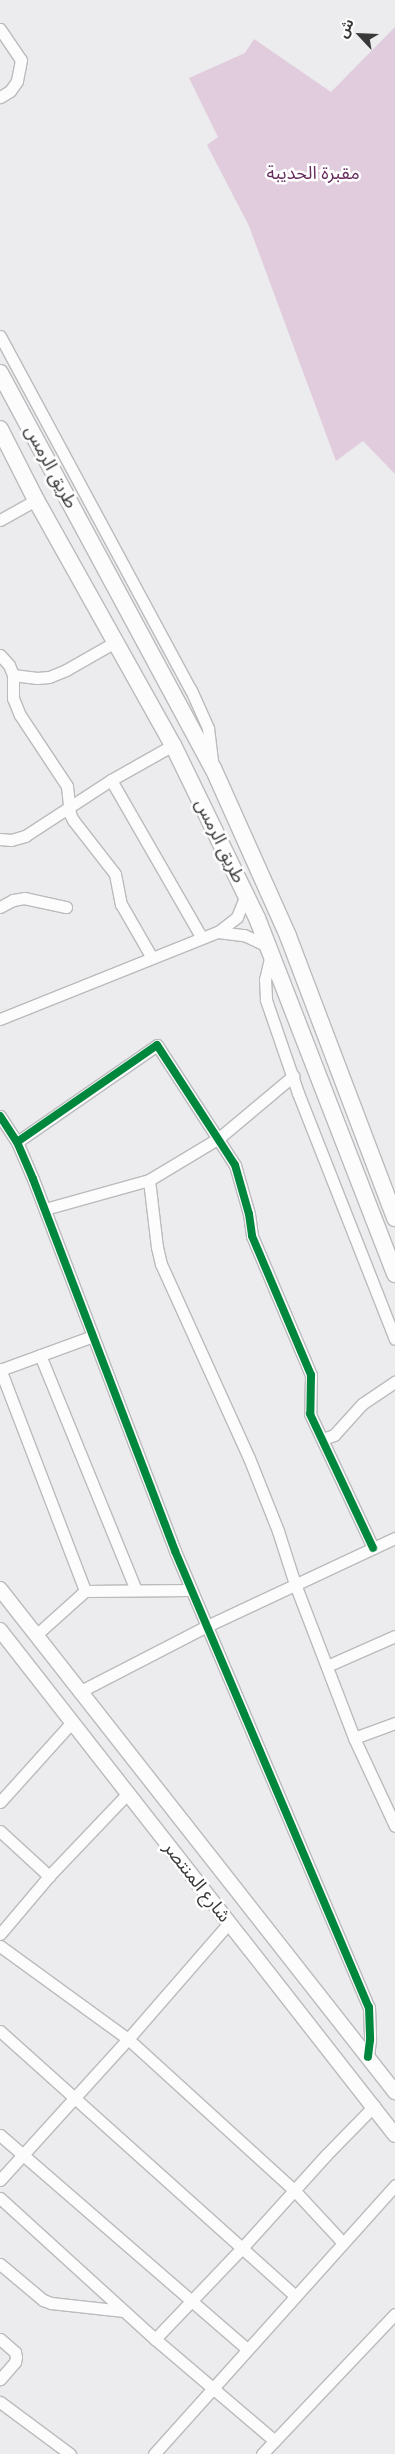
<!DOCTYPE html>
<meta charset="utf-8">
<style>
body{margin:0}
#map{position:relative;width:395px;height:2454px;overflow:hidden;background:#ecebee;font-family:"Varela Round","Noto Sans Arabic",sans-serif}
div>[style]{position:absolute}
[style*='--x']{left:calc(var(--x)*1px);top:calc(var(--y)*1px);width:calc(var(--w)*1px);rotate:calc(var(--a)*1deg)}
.green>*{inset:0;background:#e0ccdd}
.roads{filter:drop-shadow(1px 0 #bbbbbd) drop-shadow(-1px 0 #bbbbbd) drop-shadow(0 1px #bbbbbd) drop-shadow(0 -1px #bbbbbd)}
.minor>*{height:11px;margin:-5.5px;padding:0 5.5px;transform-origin:5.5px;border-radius:5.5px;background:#fcfcfc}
.major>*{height:14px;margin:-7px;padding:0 7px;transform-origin:7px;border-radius:7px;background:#fcfcfc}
.highway>*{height:16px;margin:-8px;padding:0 8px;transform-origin:8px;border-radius:8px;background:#fcfcfc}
.cycleway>*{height:8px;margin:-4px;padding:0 4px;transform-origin:4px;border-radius:4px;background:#00873e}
span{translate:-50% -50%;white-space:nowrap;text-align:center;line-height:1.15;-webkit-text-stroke:5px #fff;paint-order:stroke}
.park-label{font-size:18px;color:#682e60}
.street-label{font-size:18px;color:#39393a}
.north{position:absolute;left:335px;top:10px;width:50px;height:50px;-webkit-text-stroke:4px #fff;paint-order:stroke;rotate:295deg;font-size:14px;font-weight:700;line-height:20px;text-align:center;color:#39393a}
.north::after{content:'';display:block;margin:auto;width:18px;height:22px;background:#39393a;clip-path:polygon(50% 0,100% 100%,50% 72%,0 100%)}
</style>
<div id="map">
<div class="green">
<i style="clip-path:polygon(395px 27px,395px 474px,363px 441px,336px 461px,249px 226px,207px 145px,218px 137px,189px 78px,245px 53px,254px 39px,331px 92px)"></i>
</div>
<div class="roads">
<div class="minor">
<i style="--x:0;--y:29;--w:37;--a:56"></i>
<i style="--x:21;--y:60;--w:21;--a:101"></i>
<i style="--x:17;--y:81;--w:12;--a:125"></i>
<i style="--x:10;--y:91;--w:12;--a:149"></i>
<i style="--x:0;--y:336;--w:402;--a:61.7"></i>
<i style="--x:191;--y:690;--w:42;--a:65.9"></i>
<i style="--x:208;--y:728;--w:38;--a:83"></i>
<i style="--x:0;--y:520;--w:41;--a:-29.1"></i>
<i style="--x:0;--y:655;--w:13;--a:48"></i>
<i style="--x:9;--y:665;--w:11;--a:68"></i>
<i style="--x:13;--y:675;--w:23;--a:90"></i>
<i style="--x:13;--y:698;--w:18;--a:68"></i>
<i style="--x:20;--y:715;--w:85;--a:56.5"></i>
<i style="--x:67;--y:786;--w:28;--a:84"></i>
<i style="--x:70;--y:814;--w:7;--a:63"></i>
<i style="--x:73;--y:820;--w:68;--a:52.1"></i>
<i style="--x:115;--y:874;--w:31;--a:79"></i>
<i style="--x:121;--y:904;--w:62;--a:60.1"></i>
<i style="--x:13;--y:675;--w:24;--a:7"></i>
<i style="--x:37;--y:678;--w:12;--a:-5"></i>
<i style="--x:49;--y:677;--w:18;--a:-22"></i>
<i style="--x:66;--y:670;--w:56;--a:-29.7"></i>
<i style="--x:111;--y:780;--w:182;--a:60.1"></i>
<i style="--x:0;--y:839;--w:11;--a:5"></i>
<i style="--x:11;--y:840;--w:15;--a:-16"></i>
<i style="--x:25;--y:836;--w:103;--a:-33.1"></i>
<i style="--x:111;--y:780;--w:71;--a:-29.4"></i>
<i style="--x:0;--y:907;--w:15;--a:-28"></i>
<i style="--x:13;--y:900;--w:11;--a:-10"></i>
<i style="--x:24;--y:898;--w:43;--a:12.1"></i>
<i style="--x:218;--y:932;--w:26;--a:7"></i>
<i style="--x:244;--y:935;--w:26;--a:25"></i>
<i style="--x:271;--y:954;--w:26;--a:103"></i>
<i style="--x:265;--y:979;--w:21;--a:87"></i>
<i style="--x:266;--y:1000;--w:98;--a:71"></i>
<i style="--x:298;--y:1093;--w:264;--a:68.5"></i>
<i style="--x:0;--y:1019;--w:235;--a:-21.8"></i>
<i style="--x:218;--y:932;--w:24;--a:-38"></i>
<i style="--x:237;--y:917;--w:24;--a:-68"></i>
<i style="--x:0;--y:1116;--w:31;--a:57"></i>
<i style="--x:17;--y:1142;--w:40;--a:66.6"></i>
<i style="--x:33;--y:1179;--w:398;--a:69.1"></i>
<i style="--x:175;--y:1551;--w:496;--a:67"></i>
<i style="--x:369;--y:2007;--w:33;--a:88"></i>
<i style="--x:370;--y:2040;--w:17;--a:97"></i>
<i style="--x:17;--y:1142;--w:170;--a:-34.7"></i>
<i style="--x:157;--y:1045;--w:143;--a:57"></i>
<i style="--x:235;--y:1165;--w:51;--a:74.1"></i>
<i style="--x:249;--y:1214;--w:22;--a:82"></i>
<i style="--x:252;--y:1236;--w:151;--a:67"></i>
<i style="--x:311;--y:1375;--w:39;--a:91"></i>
<i style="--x:310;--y:1414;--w:148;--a:64.8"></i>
<i style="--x:149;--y:1180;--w:67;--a:83.2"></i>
<i style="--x:157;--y:1247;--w:17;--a:77"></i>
<i style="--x:161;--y:1264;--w:213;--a:65.6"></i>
<i style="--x:249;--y:1458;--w:79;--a:68.3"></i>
<i style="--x:278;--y:1531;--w:56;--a:72.2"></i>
<i style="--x:295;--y:1584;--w:165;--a:69"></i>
<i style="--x:354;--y:1738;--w:97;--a:65"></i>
<i style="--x:45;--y:1209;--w:108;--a:-15.6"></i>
<i style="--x:149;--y:1180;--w:82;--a:-31"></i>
<i style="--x:219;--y:1138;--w:97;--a:-40"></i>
<i style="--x:40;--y:1355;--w:254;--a:67.8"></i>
<i style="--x:0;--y:1369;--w:238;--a:69"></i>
<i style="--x:0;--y:1370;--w:99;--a:-20.1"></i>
<i style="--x:323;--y:1439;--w:12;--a:-20"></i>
<i style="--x:334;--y:1435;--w:42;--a:-47.9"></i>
<i style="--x:362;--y:1404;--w:40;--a:-34"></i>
<i style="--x:36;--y:1635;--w:66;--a:-41.9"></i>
<i style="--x:85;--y:1591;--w:106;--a:-0.5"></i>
<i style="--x:327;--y:1666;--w:74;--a:-23.8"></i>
<i style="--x:79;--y:1692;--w:142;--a:-27.3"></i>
<i style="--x:205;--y:1627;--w:210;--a:-25.1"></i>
<i style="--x:354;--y:1738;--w:44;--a:-20.1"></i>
<i style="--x:0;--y:1802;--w:108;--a:-48"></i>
<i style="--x:0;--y:1831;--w:67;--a:42.6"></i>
<i style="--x:0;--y:1934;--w:76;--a:-49.8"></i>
<i style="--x:49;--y:1876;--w:115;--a:-46.4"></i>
<i style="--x:0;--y:1946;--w:158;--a:36"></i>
<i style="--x:128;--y:2039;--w:224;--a:42.3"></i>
<i style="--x:294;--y:2190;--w:72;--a:47.2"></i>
<i style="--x:0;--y:2031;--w:397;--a:41.9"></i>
<i style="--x:0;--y:2135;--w:327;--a:40.9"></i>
<i style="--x:0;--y:2180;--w:190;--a:-47.8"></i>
<i style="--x:128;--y:2039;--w:154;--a:-49"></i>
<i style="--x:0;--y:2198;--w:210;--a:42.3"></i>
<i style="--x:155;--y:2339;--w:157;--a:40.4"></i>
<i style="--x:0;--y:2264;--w:56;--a:39.9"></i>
<i style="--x:43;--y:2300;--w:9;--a:21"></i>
<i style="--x:51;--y:2303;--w:73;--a:6.3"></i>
<i style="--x:0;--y:2339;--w:20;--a:41"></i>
<i style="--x:15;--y:2352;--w:5;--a:79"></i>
<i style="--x:16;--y:2357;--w:5;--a:101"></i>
<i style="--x:15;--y:2362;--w:23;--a:131"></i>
<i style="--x:155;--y:2339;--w:126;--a:-46.3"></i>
<i style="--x:242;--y:2248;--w:125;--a:-47.9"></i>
<i style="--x:326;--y:2155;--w:69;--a:-45.6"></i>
<i style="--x:0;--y:2402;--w:87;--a:36.6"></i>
<i style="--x:154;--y:2454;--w:361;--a:-48.1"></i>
<i style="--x:262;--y:2454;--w:193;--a:-46.5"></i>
</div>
<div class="major">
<i style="--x:0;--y:1589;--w:640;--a:51.86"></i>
<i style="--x:0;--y:1630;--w:641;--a:51.97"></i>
</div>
<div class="highway">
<i style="--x:0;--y:373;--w:449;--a:61.7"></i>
<i style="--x:213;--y:768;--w:184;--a:65.9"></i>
<i style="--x:288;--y:936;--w:302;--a:69.2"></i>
<i style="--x:0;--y:429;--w:80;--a:63.1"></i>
<i style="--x:36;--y:500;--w:281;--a:60.8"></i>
<i style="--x:173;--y:745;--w:192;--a:64.1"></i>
<i style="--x:257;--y:918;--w:382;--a:68.8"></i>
</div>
</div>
<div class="cycleway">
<i style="--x:0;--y:1116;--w:31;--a:57"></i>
<i style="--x:17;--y:1142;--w:40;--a:66.6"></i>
<i style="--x:33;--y:1179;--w:398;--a:69.1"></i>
<i style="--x:175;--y:1551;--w:496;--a:67"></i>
<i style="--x:369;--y:2007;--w:33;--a:88"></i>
<i style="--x:370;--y:2040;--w:17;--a:97"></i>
<i style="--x:17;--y:1142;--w:170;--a:-34.7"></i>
<i style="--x:157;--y:1045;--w:143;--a:57"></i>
<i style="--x:235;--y:1165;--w:51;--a:74.1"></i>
<i style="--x:249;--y:1214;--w:22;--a:82"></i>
<i style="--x:252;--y:1236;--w:151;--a:67"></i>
<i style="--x:311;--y:1375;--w:39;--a:91"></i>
<i style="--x:310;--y:1414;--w:148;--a:64.8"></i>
</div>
<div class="park-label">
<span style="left:313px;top:173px">مقبرة الحديبة</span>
</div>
<div class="street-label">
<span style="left:51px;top:467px;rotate:62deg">طريق الرمس</span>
<span style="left:220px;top:841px;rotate:64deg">طريق الرمس</span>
<span style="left:197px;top:1882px;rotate:52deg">شارع المنتصر</span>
</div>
<div class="north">ش</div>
</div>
